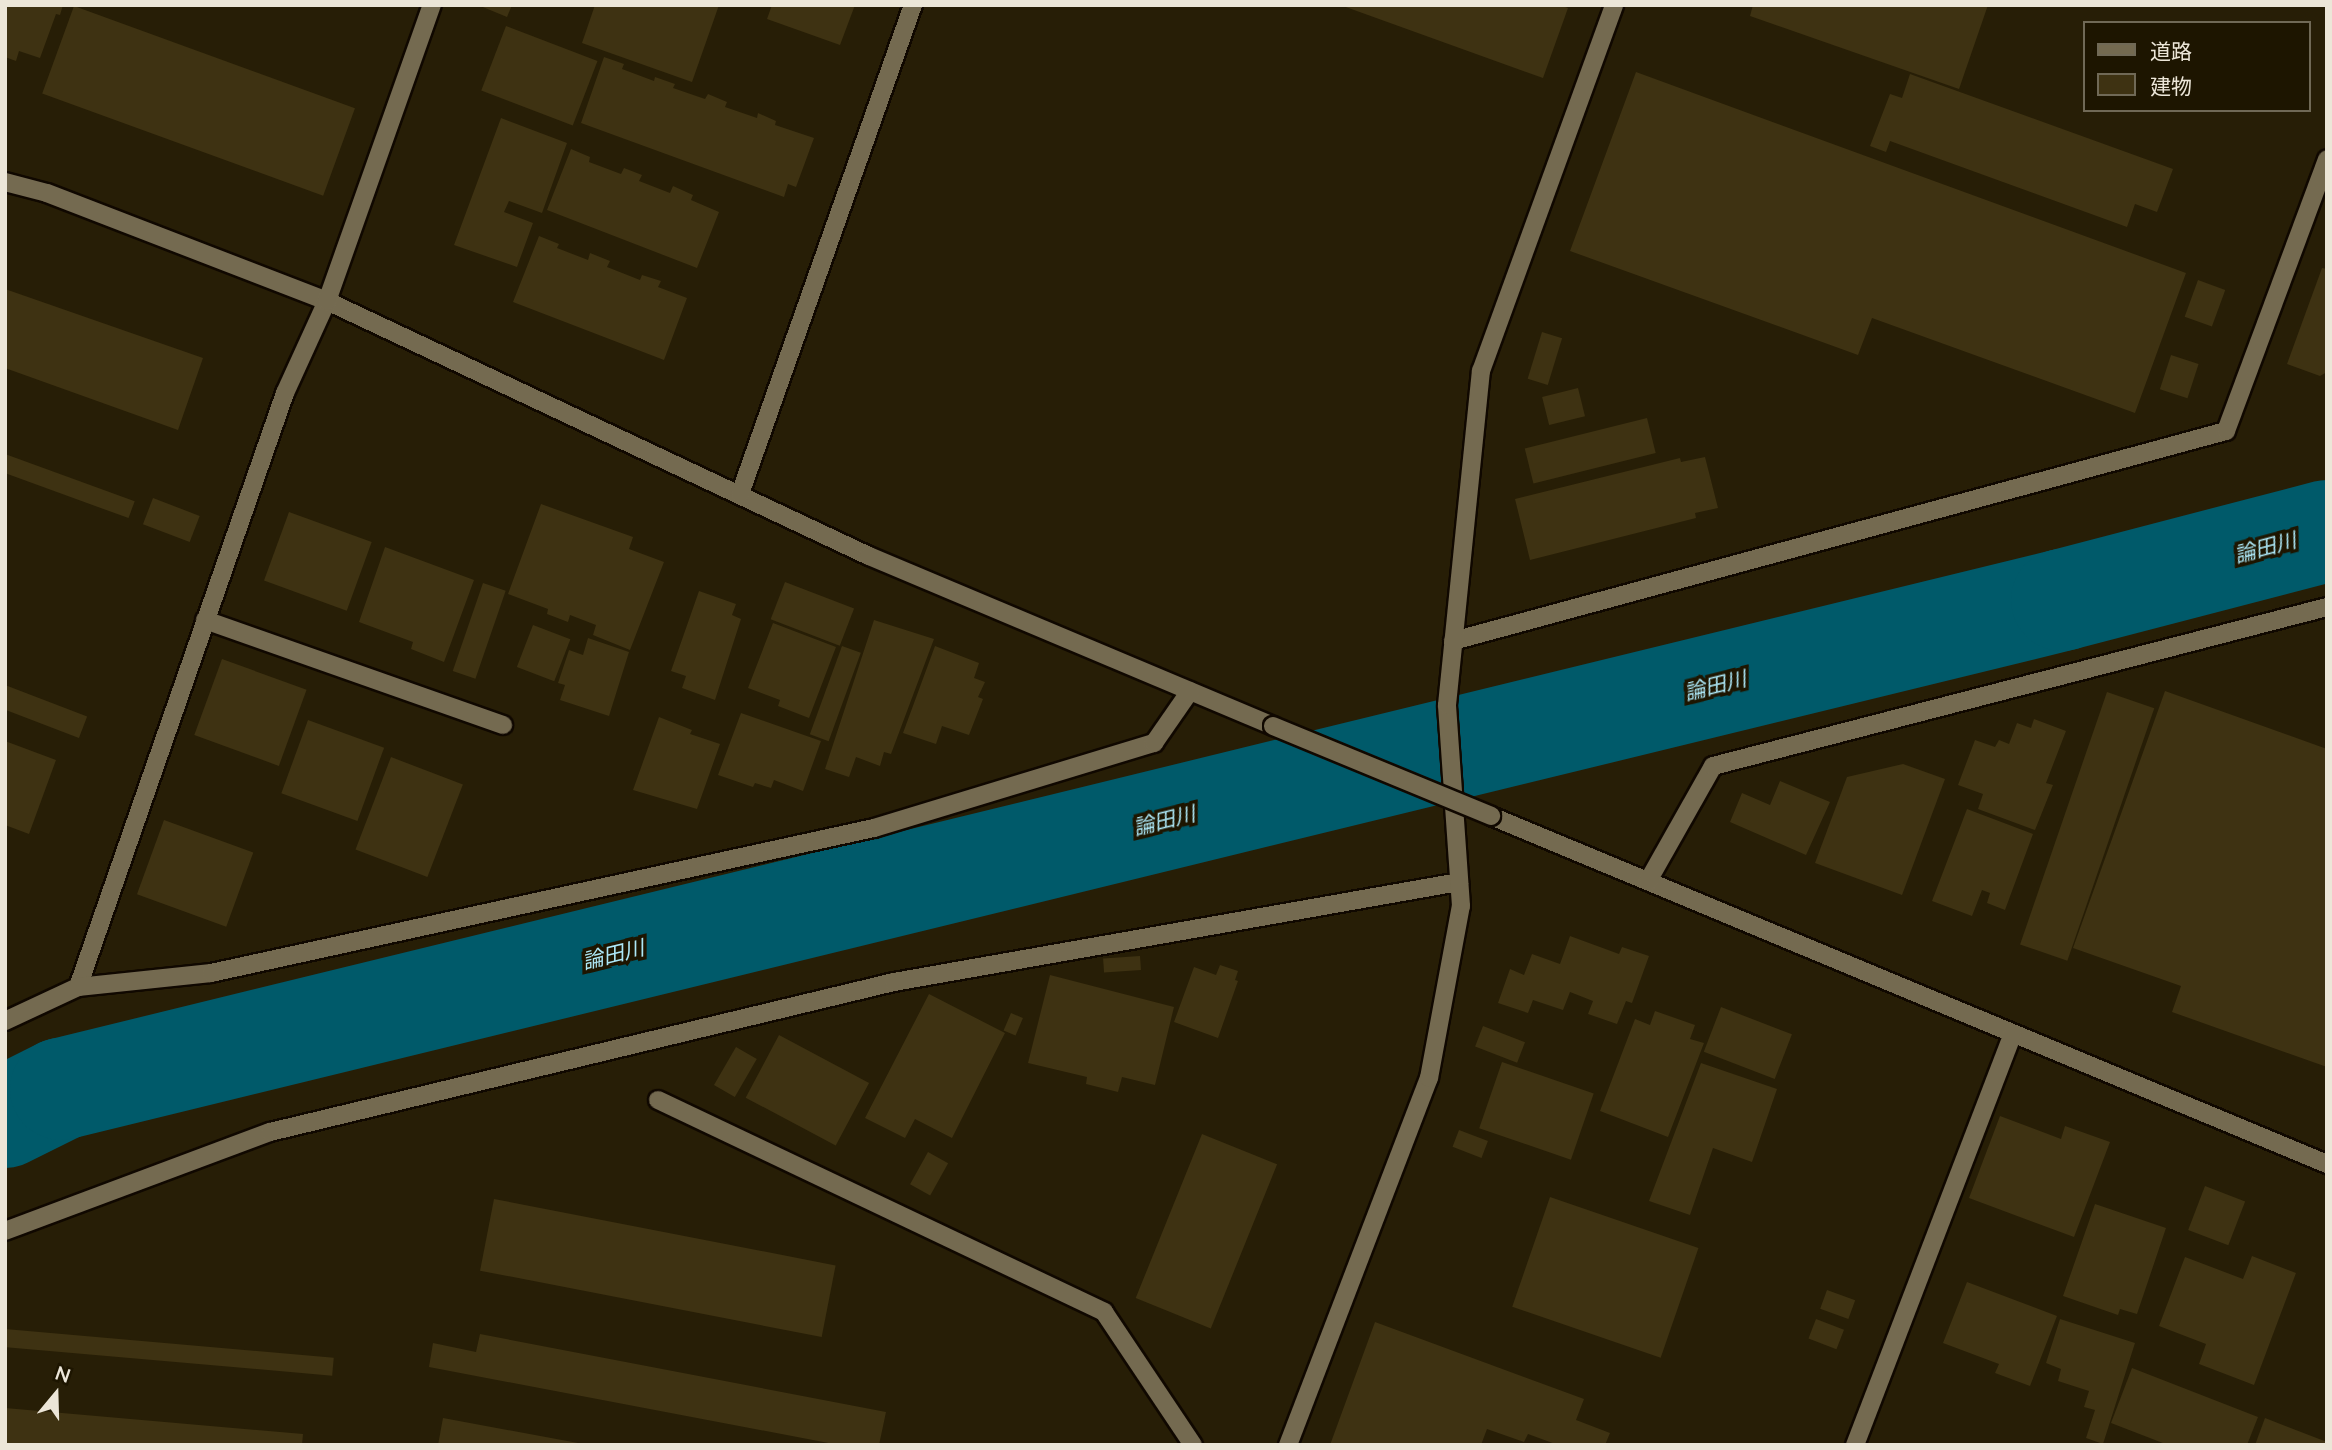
<!DOCTYPE html>
<meta charset="utf-8">
<style>
body{margin:0}
#map{position:relative;width:2332px;height:1450px;overflow:hidden;background:#271e06;font-family:Lato,"Noto Sans JP",sans-serif}
div>[style]{position:absolute}
[style*='--x']{left:calc(var(--x)*1px);top:calc(var(--y)*1px);width:calc(var(--w)*1px);rotate:calc(var(--a)*1deg)}
.river>*{height:102px;margin:-51px;padding:0 51px;transform-origin:51px;border-radius:51px;background:#005a6a}
.building>*{inset:0;background:#3e3212;transform-origin:0 0}
.roads{filter:drop-shadow(2px 0 #100800) drop-shadow(-2px 0 #100800) drop-shadow(0 2px #100800) drop-shadow(0 -2px #100800)}
.minor>*{height:18px;margin:-9px;padding:0 9px;transform-origin:9px;border-radius:9px;background:#746a50}
.bridges{filter:drop-shadow(2px 0 #100800) drop-shadow(-2px 0 #100800) drop-shadow(0 2px #100800) drop-shadow(0 -2px #100800)}
.minor-bridge>*{height:18px;margin:-9px;padding:0 9px;transform-origin:9px;border-radius:9px;background:#746a50}
span{translate:-50% -50%;white-space:nowrap;text-align:center;line-height:1.15;-webkit-text-stroke:7px #1d1500;paint-order:stroke}
.water-label{font-size:21px;color:#ade8f7;font-style:italic}
.frame{position:absolute;inset:0;border:7px solid #ece6d8;pointer-events:none}
.legend{position:absolute;left:2083px;top:21px;width:228px;height:91px;box-sizing:border-box;background:#1d1500;border:2px solid #706956;margin:0;padding:9px 12px;list-style:none;font-size:21px;color:#ece6d8}
.legend li{display:flex;align-items:center;gap:14px;height:35px}
.legend b{width:35px;border:2px solid #706956}
.north{position:absolute;left:21px;top:1359px;width:70px;height:70px;-webkit-text-stroke:5px #1d1500;paint-order:stroke;rotate:19deg;font-size:19px;font-weight:700;line-height:28px;text-align:center;color:#ece6d8}
.north::after{content:'';display:block;margin:auto;width:24px;height:32px;background:#ece6d8;clip-path:polygon(50% 0,100% 100%,50% 72%,0 100%)}
</style>
<div id="map">
<div class="river">
<i style="--x:5;--y:1117;--w:63;--a:-26.6"></i>
<i style="--x:61;--y:1089;--w:2060;--a:-13.73"></i>
<i style="--x:2062;--y:600;--w:274;--a:-14.6"></i>
</div>
<div class="building">
<i style="clip-path:polygon(5px 5px,63px 5px,60px 15px,56px 14px,40px 58px,19px 51px,16px 61px,5px 57px)"></i>
<i style="clip-path:polygon(478px 5px,512px 5px,507px 17px)"></i>
<i style="clip-path:polygon(595px 5px,719px 5px,692px 82px,582px 43px)"></i>
<i style="clip-path:polygon(772px 5px,855px 5px,840px 45px,767px 19px)"></i>
<i style="clip-path:polygon(1560px 5px,1568px 8px,1543px 78px,1343px 6px)"></i>
<i style="clip-path:polygon(1753px 5px,1988px 5px,1959px 89px,1750px 16px)"></i>
<i style="left:74px;top:6px;width:299px;height:93px;rotate:20deg"></i>
<i style="left:506px;top:26px;width:98px;height:69px;rotate:21deg"></i>
<i style="clip-path:polygon(604px 57px,624px 64px,622px 69px,654px 81px,655px 77px,675px 84px,673px 88px,705px 99px,708px 94px,727px 102px,725px 107px,757px 118px,758px 113px,776px 121px,775px 125px,814px 138px,796px 187px,788px 184px,784px 197px,581px 123px)"></i>
<i style="clip-path:polygon(1636px 72px,2186px 273px,2135px 413px,1872px 318px,1858px 355px,1570px 251px)"></i>
<i style="clip-path:polygon(1910px 74px,2173px 169px,2157px 212px,2135px 204px,2127px 227px,1890px 141px,1886px 152px,1870px 146px,1890px 94px,1902px 98px)"></i>
<i style="clip-path:polygon(501px 118px,567px 143px,542px 213px,509px 201px,504px 212px,533px 223px,517px 267px,454px 245px)"></i>
<i style="clip-path:polygon(571px 149px,590px 157px,589px 162px,621px 174px,624px 168px,642px 175px,639px 181px,670px 193px,673px 186px,693px 195px,691px 200px,719px 212px,697px 268px,547px 210px)"></i>
<i style="clip-path:polygon(539px 236px,559px 244px,557px 248px,588px 260px,590px 253px,610px 261px,607px 267px,640px 280px,642px 275px,661px 281px,658px 287px,687px 298px,664px 360px,513px 302px)"></i>
<i style="clip-path:polygon(2322px 268px,2327px 269px,2327px 372px,2320px 376px,2287px 364px)"></i>
<i style="left:2198px;top:280px;width:29px;height:39px;rotate:20deg"></i>
<i style="clip-path:polygon(5px 289px,203px 358px,178px 430px,5px 368px)"></i>
<i style="left:1542px;top:332px;width:21px;height:49px;rotate:17deg"></i>
<i style="left:2171px;top:355px;width:29px;height:36px;rotate:18deg"></i>
<i style="left:1578px;top:388px;width:29px;height:37px;rotate:76deg"></i>
<i style="left:1647px;top:418px;width:36px;height:126px;rotate:76deg"></i>
<i style="left:5px;top:454px;width:138px;height:18px;rotate:20deg"></i>
<i style="clip-path:polygon(1705px 457px,1718px 508px,1695px 513px,1696px 518px,1530px 560px,1515px 499px,1680px 458px,1681px 462px)"></i>
<i style="left:153px;top:498px;width:50px;height:28px;rotate:21deg"></i>
<i style="clip-path:polygon(541px 504px,633px 537px,629px 549px,664px 562px,630px 650px,593px 635px,596px 625px,570px 615px,568px 622px,547px 614px,548px 609px,508px 594px)"></i>
<i style="left:289px;top:512px;width:88px;height:73px;rotate:20deg"></i>
<i style="clip-path:polygon(385px 547px,474px 580px,444px 662px,411px 649px,413px 642px,359px 622px)"></i>
<i style="left:785px;top:582px;width:74px;height:40px;rotate:21deg"></i>
<i style="left:483px;top:583px;width:24px;height:93px;rotate:19deg"></i>
<i style="clip-path:polygon(699px 591px,736px 604px,732px 615px,741px 619px,715px 700px,682px 688px,686px 676px,671px 671px)"></i>
<i style="clip-path:polygon(874px 620px,934px 639px,891px 754px,884px 752px,880px 766px,856px 757px,849px 777px,825px 769px)"></i>
<i style="clip-path:polygon(773px 623px,836px 647px,809px 718px,778px 706px,780px 700px,748px 688px)"></i>
<i style="left:533px;top:625px;width:40px;height:45px;rotate:21deg"></i>
<i style="clip-path:polygon(588px 638px,629px 652px,609px 716px,560px 700px,565px 685px,558px 683px,569px 650px,583px 655px)"></i>
<i style="left:842px;top:646px;width:20px;height:94px;rotate:20deg"></i>
<i style="clip-path:polygon(935px 646px,979px 663px,974px 678px,985px 682px,978px 697px,983px 699px,969px 735px,942px 726px,936px 744px,903px 733px)"></i>
<i style="left:222px;top:659px;width:90px;height:81px;rotate:20deg"></i>
<i style="left:5px;top:685px;width:88px;height:23px;rotate:21deg"></i>
<i style="clip-path:polygon(2165px 691px,2327px 749px,2327px 1067px,2172px 1012px,2181px 986px,2073px 948px)"></i>
<i style="left:2107px;top:692px;width:50px;height:267px;rotate:19deg"></i>
<i style="clip-path:polygon(741px 713px,821px 741px,803px 791px,774px 780px,771px 788px,755px 783px,753px 787px,718px 775px)"></i>
<i style="clip-path:polygon(659px 717px,692px 730px,690px 734px,720px 744px,697px 809px,633px 790px)"></i>
<i style="clip-path:polygon(2034px 719px,2066px 731px,2046px 783px,2053px 785px,2035px 830px,1978px 809px,1983px 794px,1958px 785px,1975px 740px,1995px 747px,1999px 740px,2009px 744px,2017px 723px,2031px 728px)"></i>
<i style="left:308px;top:720px;width:81px;height:78px;rotate:20deg"></i>
<i style="clip-path:polygon(5px 741px,56px 760px,29px 834px,5px 825px)"></i>
<i style="left:391px;top:757px;width:77px;height:99px;rotate:21deg"></i>
<i style="clip-path:polygon(1903px 764px,1945px 779px,1902px 895px,1815px 863px,1847px 777px)"></i>
<i style="clip-path:polygon(1780px 781px,1830px 802px,1806px 855px,1730px 822px,1742px 793px,1770px 805px)"></i>
<i style="clip-path:polygon(1967px 809px,2033px 834px,2005px 910px,1987px 903px,1990px 893px,1982px 890px,1972px 916px,1932px 901px)"></i>
<i style="left:164px;top:820px;width:95px;height:79px;rotate:20deg"></i>
<i style="clip-path:polygon(1570px 936px,1619px 954px,1622px 947px,1649px 956px,1632px 1003px,1626px 1001px,1617px 1024px,1588px 1014px,1593px 1001px,1570px 992px,1563px 1010px,1533px 1000px,1528px 1013px,1498px 1003px,1510px 969px,1524px 975px,1532px 954px,1560px 964px)"></i>
<i style="left:1140px;top:956px;width:14px;height:37px;rotate:86deg"></i>
<i style="clip-path:polygon(1220px 965px,1238px 971px,1235px 980px,1238px 981px,1218px 1038px,1174px 1022px,1194px 967px,1216px 975px)"></i>
<i style="clip-path:polygon(1050px 975px,1174px 1007px,1155px 1085px,1122px 1077px,1118px 1092px,1086px 1084px,1087px 1077px,1028px 1063px)"></i>
<i style="clip-path:polygon(929px 994px,1005px 1033px,952px 1138px,915px 1119px,905px 1138px,865px 1118px)"></i>
<i style="left:1721px;top:1007px;width:76px;height:48px;rotate:21deg"></i>
<i style="clip-path:polygon(1655px 1011px,1695px 1025px,1690px 1039px,1704px 1043px,1668px 1137px,1600px 1111px,1635px 1019px,1650px 1025px)"></i>
<i style="left:1011px;top:1013px;width:13px;height:19px;rotate:23deg"></i>
<i style="left:1483px;top:1026px;width:45px;height:22px;rotate:21deg"></i>
<i style="left:779px;top:1035px;width:102px;height:71px;rotate:28deg"></i>
<i style="left:736px;top:1047px;width:24px;height:44px;rotate:30deg"></i>
<i style="left:1502px;top:1062px;width:97px;height:70px;rotate:19deg"></i>
<i style="clip-path:polygon(1701px 1063px,1777px 1089px,1752px 1162px,1713px 1148px,1690px 1215px,1649px 1201px)"></i>
<i style="clip-path:polygon(2000px 1116px,2061px 1139px,2065px 1126px,2110px 1142px,2074px 1237px,1969px 1198px)"></i>
<i style="left:1459px;top:1130px;width:31px;height:18px;rotate:21deg"></i>
<i style="left:1202px;top:1134px;width:81px;height:177px;rotate:22deg"></i>
<i style="left:928px;top:1152px;width:23px;height:37px;rotate:29deg"></i>
<i style="left:2205px;top:1186px;width:43px;height:47px;rotate:21deg"></i>
<i style="left:1550px;top:1197px;width:157px;height:116px;rotate:19deg"></i>
<i style="left:494px;top:1199px;width:348px;height:73px;rotate:11deg"></i>
<i style="clip-path:polygon(2095px 1204px,2166px 1228px,2137px 1314px,2120px 1309px,2118px 1315px,2063px 1296px)"></i>
<i style="clip-path:polygon(2252px 1256px,2296px 1273px,2254px 1385px,2199px 1364px,2206px 1344px,2159px 1326px,2185px 1257px,2243px 1279px)"></i>
<i style="clip-path:polygon(1967px 1282px,2057px 1316px,2030px 1386px,1995px 1373px,1999px 1364px,1943px 1343px)"></i>
<i style="left:1827px;top:1290px;width:30px;height:20px;rotate:20deg"></i>
<i style="left:1816px;top:1319px;width:30px;height:21px;rotate:21deg"></i>
<i style="clip-path:polygon(2060px 1319px,2135px 1343px,2103px 1444px,2086px 1438px,2095px 1410px,2084px 1407px,2089px 1391px,2058px 1381px,2061px 1369px,2046px 1363px)"></i>
<i style="clip-path:polygon(1375px 1322px,1584px 1399px,1576px 1420px,1610px 1433px,1605px 1445px,1558px 1445px,1528px 1434px,1524px 1442px,1487px 1429px,1481px 1445px,1330px 1445px)"></i>
<i style="left:5px;top:1329px;width:330px;height:18px;rotate:5deg"></i>
<i style="clip-path:polygon(480px 1334px,886px 1412px,879px 1445px,839px 1445px,429px 1367px,433px 1343px,476px 1352px)"></i>
<i style="clip-path:polygon(2132px 1368px,2258px 1417px,2247px 1445px,2168px 1445px,2111px 1423px)"></i>
<i style="clip-path:polygon(5px 1408px,303px 1434px,302px 1445px,5px 1445px)"></i>
<i style="clip-path:polygon(443px 1418px,578px 1443px,578px 1445px,438px 1445px)"></i>
<i style="clip-path:polygon(2265px 1418px,2327px 1442px,2327px 1445px,2255px 1445px)"></i>
</div>
<div class="roads">
<div class="minor">
<i style="--x:5;--y:182;--w:43;--a:14.7"></i>
<i style="--x:47;--y:193;--w:300;--a:21.1"></i>
<i style="--x:327;--y:301;--w:599;--a:25.2"></i>
<i style="--x:869;--y:556;--w:438;--a:22.8"></i>
<i style="--x:740;--y:494;--w:519;--a:-70.52"></i>
<i style="--x:205;--y:620;--w:316;--a:19.4"></i>
<i style="--x:1453;--y:641;--w:801;--a:-15.2"></i>
<i style="--x:2226;--y:431;--w:290;--a:-69.6"></i>
<i style="--x:1491;--y:816;--w:906;--a:22.6"></i>
<i style="--x:1648;--y:881;--w:132;--a:-60.5"></i>
<i style="--x:1713;--y:766;--w:634;--a:-14.52"></i>
<i style="--x:78;--y:987;--w:629;--a:-70.79"></i>
<i style="--x:285;--y:393;--w:101;--a:-65.5"></i>
<i style="--x:327;--y:301;--w:314;--a:-70.5"></i>
<i style="--x:5;--y:1021;--w:81;--a:-25"></i>
<i style="--x:78;--y:987;--w:134;--a:-6"></i>
<i style="--x:211;--y:973;--w:679;--a:-12.34"></i>
<i style="--x:874;--y:828;--w:293;--a:-16.9"></i>
<i style="--x:1154;--y:743;--w:63;--a:-55.3"></i>
<i style="--x:658;--y:1100;--w:494;--a:25.4"></i>
<i style="--x:1104;--y:1312;--w:160;--a:56.2"></i>
<i style="--x:5;--y:1231;--w:283;--a:-20.5"></i>
<i style="--x:270;--y:1132;--w:642;--a:-13.52"></i>
<i style="--x:894;--y:982;--w:574;--a:-10.04"></i>
<i style="--x:1288;--y:1445;--w:393;--a:-69"></i>
<i style="--x:1429;--y:1078;--w:175;--a:-79.5"></i>
<i style="--x:1461;--y:906;--w:201;--a:-94"></i>
<i style="--x:1447;--y:705;--w:336;--a:-84.2"></i>
<i style="--x:1481;--y:371;--w:389;--a:-70"></i>
<i style="--x:1855;--y:1445;--w:440;--a:-69"></i>
</div>
</div>
<div class="bridges">
<div class="minor-bridge">
<i style="--x:1273;--y:726;--w:236;--a:22.4"></i>
</div>
</div>
<div class="water-label">
<span style="left:2265px;top:547px;rotate:-15deg">論田川</span>
<span style="left:1715px;top:685px;rotate:-14deg">論田川</span>
<span style="left:1164px;top:820px;rotate:-14deg">論田川</span>
<span style="left:613px;top:954px;rotate:-14deg">論田川</span>
</div>
<div class="frame"></div>
<ul class="legend">
<li><b style="height:9px;background:#746a50"></b>道路</li>
<li><b style="height:19px;background:#3e3212"></b>建物</li>
</ul>
<div class="north">N</div>
</div>
